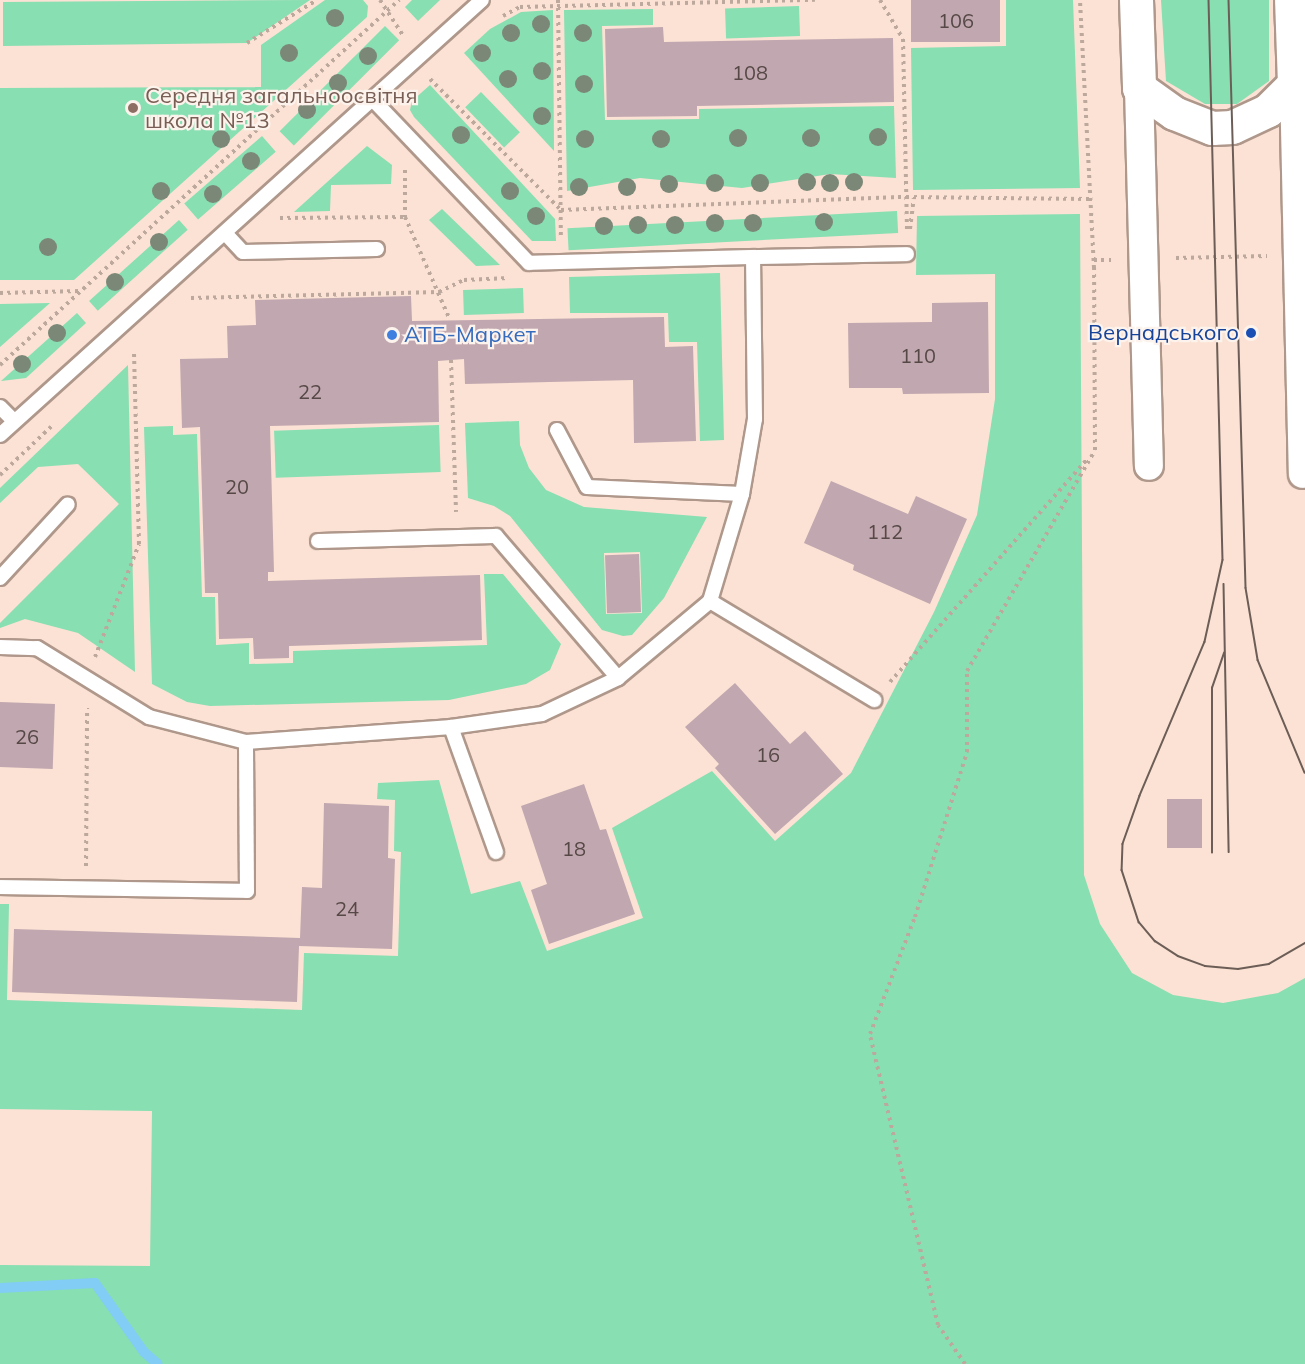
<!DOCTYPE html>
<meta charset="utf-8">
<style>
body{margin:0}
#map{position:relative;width:1305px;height:1364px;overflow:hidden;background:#fbe2d4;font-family:Mulish,sans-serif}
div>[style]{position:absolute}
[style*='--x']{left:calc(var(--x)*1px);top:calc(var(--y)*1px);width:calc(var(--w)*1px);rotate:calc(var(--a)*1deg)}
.green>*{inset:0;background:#87dfb2;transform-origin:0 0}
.stream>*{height:10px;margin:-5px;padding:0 5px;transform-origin:5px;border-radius:5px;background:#81cdf5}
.building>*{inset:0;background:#c1a7af;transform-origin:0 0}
.path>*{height:4px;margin-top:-2px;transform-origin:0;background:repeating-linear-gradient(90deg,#bca89c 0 3px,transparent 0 7.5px)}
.roads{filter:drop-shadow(2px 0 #af988b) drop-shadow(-2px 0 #af988b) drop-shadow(0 2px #af988b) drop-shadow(0 -2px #af988b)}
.service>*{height:14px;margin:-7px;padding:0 7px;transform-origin:7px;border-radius:7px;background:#fff}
.minor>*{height:28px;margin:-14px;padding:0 14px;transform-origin:14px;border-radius:14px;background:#fff}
.tertiary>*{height:33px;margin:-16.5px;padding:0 16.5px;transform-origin:16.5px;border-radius:16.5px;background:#fff}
.tram>*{height:1.5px;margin:-0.75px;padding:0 0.75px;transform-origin:0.75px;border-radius:0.75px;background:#6c5e57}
.trees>*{width:18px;height:18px;margin:-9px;border-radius:50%;background:#7c8877}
.dots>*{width:16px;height:16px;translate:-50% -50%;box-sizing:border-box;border:3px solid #fdf3ed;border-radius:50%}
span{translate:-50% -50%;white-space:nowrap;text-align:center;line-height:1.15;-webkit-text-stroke:4.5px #fdf3ed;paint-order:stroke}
.number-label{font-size:20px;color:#564847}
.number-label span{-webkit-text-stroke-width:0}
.education-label{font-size:22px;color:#785e54}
.left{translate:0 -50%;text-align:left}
.transit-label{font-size:22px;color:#164399}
.right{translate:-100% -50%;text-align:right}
.shop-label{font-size:22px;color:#366cbe}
</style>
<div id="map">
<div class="green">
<i style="clip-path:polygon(310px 0,247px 43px,3px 46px,3px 2px)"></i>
<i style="clip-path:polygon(325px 0,363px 0,368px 6px,367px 17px,74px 280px,0 280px,0 88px,261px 87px,261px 45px)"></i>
<i style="clip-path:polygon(412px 0,440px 0,418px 21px,405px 7px)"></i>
<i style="clip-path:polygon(1006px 0,1073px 0,1080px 188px,913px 190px,911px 48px,1006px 46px)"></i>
<i style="clip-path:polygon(1161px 0,1269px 0,1269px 81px,1237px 104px,1205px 104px,1166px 81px)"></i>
<i style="left:799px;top:6px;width:30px;height:74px;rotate:88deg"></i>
<i style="clip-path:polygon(653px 9px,653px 25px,602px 26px,605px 120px,699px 119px,699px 109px,894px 106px,896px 178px,830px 174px,742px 188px,640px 178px,567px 191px,564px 10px)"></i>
<i style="clip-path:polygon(553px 10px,554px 151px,464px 53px,490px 29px,521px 12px)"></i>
<i style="left:385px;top:26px;width:20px;height:149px;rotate:45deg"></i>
<i style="clip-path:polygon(430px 85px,555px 219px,556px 241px,532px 241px,414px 117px,410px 110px,412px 101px)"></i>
<i style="left:481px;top:92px;width:56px;height:22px;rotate:46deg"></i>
<i style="left:262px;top:136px;width:21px;height:103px;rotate:49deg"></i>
<i style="clip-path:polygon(367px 146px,392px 165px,391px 184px,331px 185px,330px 211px,294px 212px)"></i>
<i style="clip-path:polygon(442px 209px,500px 265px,476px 266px,429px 220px)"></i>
<i style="left:897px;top:211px;width:22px;height:330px;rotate:87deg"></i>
<i style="clip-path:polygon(1080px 214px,1084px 875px,1100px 924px,1132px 973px,1173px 995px,1223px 1003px,1278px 993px,1305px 978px,1305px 1364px,0 1364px,0 1265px,150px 1266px,152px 1111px,0 1109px,0 904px,9px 904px,7px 1000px,302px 1010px,304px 953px,398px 956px,401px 852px,394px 851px,395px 800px,377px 799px,378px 783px,439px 780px,471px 894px,520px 881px,547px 951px,643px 918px,612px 828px,712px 771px,775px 841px,851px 773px,934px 612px,977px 515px,995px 399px,995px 274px,916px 275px,917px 216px)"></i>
<i style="left:179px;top:220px;width:13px;height:121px;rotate:48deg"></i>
<i style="clip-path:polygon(720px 273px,724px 440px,700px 441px,697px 342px,669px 342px,668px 313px,570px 313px,569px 277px)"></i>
<i style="left:523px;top:288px;width:25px;height:60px;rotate:88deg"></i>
<i style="clip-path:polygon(50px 303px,0 347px,0 304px)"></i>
<i style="clip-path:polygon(77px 313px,86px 323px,26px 378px,1px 381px)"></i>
<i style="clip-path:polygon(128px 365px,135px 672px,78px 633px,25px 619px,0 628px,0 623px,119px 504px,78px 464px,38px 467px,0 503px,0 488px)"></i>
<i style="clip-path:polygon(evenodd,519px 421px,520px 445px,529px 468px,546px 490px,584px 507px,707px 517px,664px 598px,632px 635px,623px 636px,602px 630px,510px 516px,494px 506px,468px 498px,465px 423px,519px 421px,640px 552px,642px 613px,606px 614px,604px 553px,640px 552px)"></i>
<i style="left:439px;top:425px;width:47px;height:165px;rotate:88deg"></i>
<i style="clip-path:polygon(173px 426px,173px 435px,197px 434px,202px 597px,215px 597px,216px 645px,249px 643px,249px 664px,293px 663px,293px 651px,487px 645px,484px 574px,503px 574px,561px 644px,550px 670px,526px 684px,449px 700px,210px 706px,187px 702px,152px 684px,144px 427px)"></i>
</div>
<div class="stream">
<i style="--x:0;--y:1288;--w:95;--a:-3"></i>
<i style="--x:95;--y:1283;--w:85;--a:54.6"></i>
<i style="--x:144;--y:1352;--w:18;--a:41"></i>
</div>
<div class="building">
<i style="left:911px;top:0;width:89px;height:42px"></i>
<i style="clip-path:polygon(663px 27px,664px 42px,893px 38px,894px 102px,697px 106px,697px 116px,607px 117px,605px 29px)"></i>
<i style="clip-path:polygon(411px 296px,412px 321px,664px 317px,665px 347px,693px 346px,696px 441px,634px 443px,633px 380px,465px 384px,464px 359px,438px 361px,439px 422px,270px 426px,274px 572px,268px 572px,268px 581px,480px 575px,482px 640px,289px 646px,289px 658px,254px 659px,253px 638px,219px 639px,218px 593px,205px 593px,200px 427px,182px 428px,180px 359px,228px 358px,227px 326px,256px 325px,255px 300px)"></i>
<i style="clip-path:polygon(988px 302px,989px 393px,903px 394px,902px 388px,849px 388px,848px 323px,932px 322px,932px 303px)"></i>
<i style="clip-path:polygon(831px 481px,908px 514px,916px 496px,967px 519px,930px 604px,853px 570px,854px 565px,804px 543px)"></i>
<i style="left:639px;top:554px;width:58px;height:34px;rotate:88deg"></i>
<i style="clip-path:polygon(735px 683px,790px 744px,805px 731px,843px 774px,775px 834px,715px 768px,719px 764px,685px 727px)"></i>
<i style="left:0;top:702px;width:55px;height:65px;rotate:2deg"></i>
<i style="clip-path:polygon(584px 784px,600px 830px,606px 829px,635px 914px,549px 944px,531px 890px,547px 884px,521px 806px)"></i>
<i style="left:1167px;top:799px;width:35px;height:49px"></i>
<i style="clip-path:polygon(324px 803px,389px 806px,388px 858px,395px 859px,392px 949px,299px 946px,297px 1002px,12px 992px,14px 929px,300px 938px,302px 887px,322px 888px)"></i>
</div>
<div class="path">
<i style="--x:380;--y:0;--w:44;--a:57"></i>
<i style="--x:558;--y:0;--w:239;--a:89.3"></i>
<i style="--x:880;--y:0;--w:45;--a:59.5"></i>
<i style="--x:903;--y:39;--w:191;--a:88.8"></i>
<i style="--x:503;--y:16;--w:19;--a:-28"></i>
<i style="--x:520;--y:7;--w:295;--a:-1.4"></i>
<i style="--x:247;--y:43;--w:82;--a:-31.6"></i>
<i style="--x:430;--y:79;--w:185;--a:45"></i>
<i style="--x:561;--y:210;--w:345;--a:-2.2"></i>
<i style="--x:906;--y:197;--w:183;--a:0.6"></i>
<i style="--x:405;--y:170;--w:47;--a:90"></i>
<i style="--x:405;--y:217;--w:112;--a:66.4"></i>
<i style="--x:280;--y:218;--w:125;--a:-0.5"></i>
<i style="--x:910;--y:229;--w:31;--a:-83"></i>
<i style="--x:1176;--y:258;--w:91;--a:-1.3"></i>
<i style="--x:1094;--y:260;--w:17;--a:0"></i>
<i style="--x:0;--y:293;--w:80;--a:-1.4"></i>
<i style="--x:191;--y:298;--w:248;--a:-1.4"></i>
<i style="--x:439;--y:292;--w:28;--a:-26"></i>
<i style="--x:464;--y:280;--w:45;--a:-2.5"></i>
<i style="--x:451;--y:360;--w:152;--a:88.1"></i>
<i style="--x:0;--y:365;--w:541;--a:-42.45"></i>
<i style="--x:0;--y:475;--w:74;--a:-43.4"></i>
<i style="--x:95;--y:657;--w:121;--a:-68.7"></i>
<i style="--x:139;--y:544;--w:195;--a:-91.5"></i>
<i style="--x:890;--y:682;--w:299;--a:-48.5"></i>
<i style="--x:86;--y:866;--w:158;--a:-89.6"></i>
<i style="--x:965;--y:1364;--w:47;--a:-124.7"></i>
<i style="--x:938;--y:1325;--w:299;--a:-103.2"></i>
<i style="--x:870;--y:1034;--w:125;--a:-69"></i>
<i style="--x:915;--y:917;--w:173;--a:-72.5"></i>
<i style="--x:967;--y:752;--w:81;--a:-90"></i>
<i style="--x:967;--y:671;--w:255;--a:-59.9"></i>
<i style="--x:1095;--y:450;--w:182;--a:-90.3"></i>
<i style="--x:1094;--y:268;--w:268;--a:-93"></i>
</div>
<div class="roads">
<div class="service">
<i style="--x:225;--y:233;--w:26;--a:47"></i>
<i style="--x:243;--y:252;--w:134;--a:-1.3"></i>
<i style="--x:753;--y:257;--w:154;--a:-1.1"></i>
<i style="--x:0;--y:407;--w:20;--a:45"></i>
<i style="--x:557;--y:430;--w:64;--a:62.2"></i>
<i style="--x:587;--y:487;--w:155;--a:2.6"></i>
<i style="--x:0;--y:435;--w:649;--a:-42.07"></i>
<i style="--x:318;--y:541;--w:178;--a:-1.6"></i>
<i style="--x:496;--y:536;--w:187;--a:49.3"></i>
<i style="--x:0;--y:578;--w:100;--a:-47.4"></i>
<i style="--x:710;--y:601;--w:192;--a:31.1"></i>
<i style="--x:0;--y:647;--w:37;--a:2"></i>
<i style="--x:37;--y:648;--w:132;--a:31.6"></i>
<i style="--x:149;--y:717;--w:100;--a:14.5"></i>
<i style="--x:246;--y:742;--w:206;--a:-4.2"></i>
<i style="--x:451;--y:727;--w:92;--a:-8.1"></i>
<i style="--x:542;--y:714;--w:84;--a:-25.3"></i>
<i style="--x:618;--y:678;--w:120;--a:-39.9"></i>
<i style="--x:710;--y:601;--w:112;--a:-73.3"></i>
<i style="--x:742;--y:494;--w:76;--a:-80.2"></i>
<i style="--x:755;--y:419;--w:162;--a:-90.7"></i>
<i style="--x:753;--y:257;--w:224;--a:178.5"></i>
<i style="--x:529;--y:263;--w:224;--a:-133.7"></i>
<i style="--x:451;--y:727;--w:133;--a:70.2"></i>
<i style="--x:0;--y:887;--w:247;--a:0.9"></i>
<i style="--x:247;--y:891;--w:149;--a:-90.4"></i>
</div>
<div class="minor">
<i style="--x:1294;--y:84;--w:390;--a:88.7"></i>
<i style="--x:1139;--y:88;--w:378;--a:88.5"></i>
</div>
<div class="tertiary">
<i style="--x:1136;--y:0;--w:88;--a:88"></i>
<i style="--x:1139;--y:88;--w:43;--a:35.5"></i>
<i style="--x:1174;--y:113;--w:41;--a:21.5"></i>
<i style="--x:1212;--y:128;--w:20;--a:-3"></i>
<i style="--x:1232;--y:127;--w:40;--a:-25"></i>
<i style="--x:1268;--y:110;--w:37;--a:-45"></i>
<i style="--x:1294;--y:84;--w:84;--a:-92"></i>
</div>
</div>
<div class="tram">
<i style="--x:1209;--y:0;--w:560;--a:88.57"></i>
<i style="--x:1223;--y:560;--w:84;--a:102.4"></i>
<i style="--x:1205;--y:642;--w:167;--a:112.9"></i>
<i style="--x:1140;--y:796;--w:51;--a:109.5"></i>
<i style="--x:1123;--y:844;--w:26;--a:92"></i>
<i style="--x:1122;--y:870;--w:55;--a:71.9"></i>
<i style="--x:1139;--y:922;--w:25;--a:50"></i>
<i style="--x:1155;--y:941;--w:27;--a:33"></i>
<i style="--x:1178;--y:956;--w:29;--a:20"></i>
<i style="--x:1205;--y:966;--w:33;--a:5"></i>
<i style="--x:1238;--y:969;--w:31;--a:-9"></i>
<i style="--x:1269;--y:964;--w:42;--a:-30.3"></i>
<i style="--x:1229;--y:0;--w:588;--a:88.34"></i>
<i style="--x:1246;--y:588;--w:73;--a:80.5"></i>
<i style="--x:1258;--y:660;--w:122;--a:67.4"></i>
<i style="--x:1224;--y:584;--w:268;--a:88.9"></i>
<i style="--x:1212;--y:853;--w:165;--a:-90"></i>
<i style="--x:1212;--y:688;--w:37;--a:-71"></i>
</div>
<div class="trees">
<i style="left:335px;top:18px"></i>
<i style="left:541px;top:24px"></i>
<i style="left:511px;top:33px"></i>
<i style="left:583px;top:33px"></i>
<i style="left:289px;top:53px"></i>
<i style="left:482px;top:53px"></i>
<i style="left:368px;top:56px"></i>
<i style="left:542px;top:71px"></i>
<i style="left:508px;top:79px"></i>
<i style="left:338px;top:83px"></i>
<i style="left:584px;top:84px"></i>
<i style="left:307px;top:110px"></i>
<i style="left:542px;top:116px"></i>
<i style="left:461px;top:135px"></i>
<i style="left:878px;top:137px"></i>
<i style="left:738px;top:138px"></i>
<i style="left:811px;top:138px"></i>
<i style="left:221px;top:139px"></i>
<i style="left:585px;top:139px"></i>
<i style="left:661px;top:139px"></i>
<i style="left:251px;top:161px"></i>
<i style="left:807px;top:182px"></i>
<i style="left:854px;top:182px"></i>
<i style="left:715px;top:183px"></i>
<i style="left:760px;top:183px"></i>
<i style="left:830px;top:183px"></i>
<i style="left:669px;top:184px"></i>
<i style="left:579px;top:187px"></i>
<i style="left:627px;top:187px"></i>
<i style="left:161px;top:191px"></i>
<i style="left:510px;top:191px"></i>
<i style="left:213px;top:194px"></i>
<i style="left:536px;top:216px"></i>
<i style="left:824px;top:222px"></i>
<i style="left:715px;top:223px"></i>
<i style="left:753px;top:223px"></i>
<i style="left:638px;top:225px"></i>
<i style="left:675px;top:225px"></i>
<i style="left:604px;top:226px"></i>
<i style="left:159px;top:242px"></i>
<i style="left:48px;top:247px"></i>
<i style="left:115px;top:282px"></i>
<i style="left:57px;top:333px"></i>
<i style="left:22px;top:364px"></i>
</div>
<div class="dots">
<i style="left:133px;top:108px;background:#8d6e63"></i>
<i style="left:1251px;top:333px;background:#1a4fb4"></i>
<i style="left:392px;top:335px;background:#3f7fe0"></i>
</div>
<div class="number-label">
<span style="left:956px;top:20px">106</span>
<span style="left:750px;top:72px">108</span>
<span style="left:918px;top:355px">110</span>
<span style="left:310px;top:391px">22</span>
<span style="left:237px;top:486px">20</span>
<span style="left:885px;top:531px">112</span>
<span style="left:27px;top:736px">26</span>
<span style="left:768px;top:754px">16</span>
<span style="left:574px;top:848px">18</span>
<span style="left:347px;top:908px">24</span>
</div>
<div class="education-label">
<span class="left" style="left:145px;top:108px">Середня загальноосвітня<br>школа №13</span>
</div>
<div class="transit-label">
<span class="right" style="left:1239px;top:333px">Вернадського</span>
</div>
<div class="shop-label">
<span class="left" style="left:404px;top:335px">АТБ-Маркет</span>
</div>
</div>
